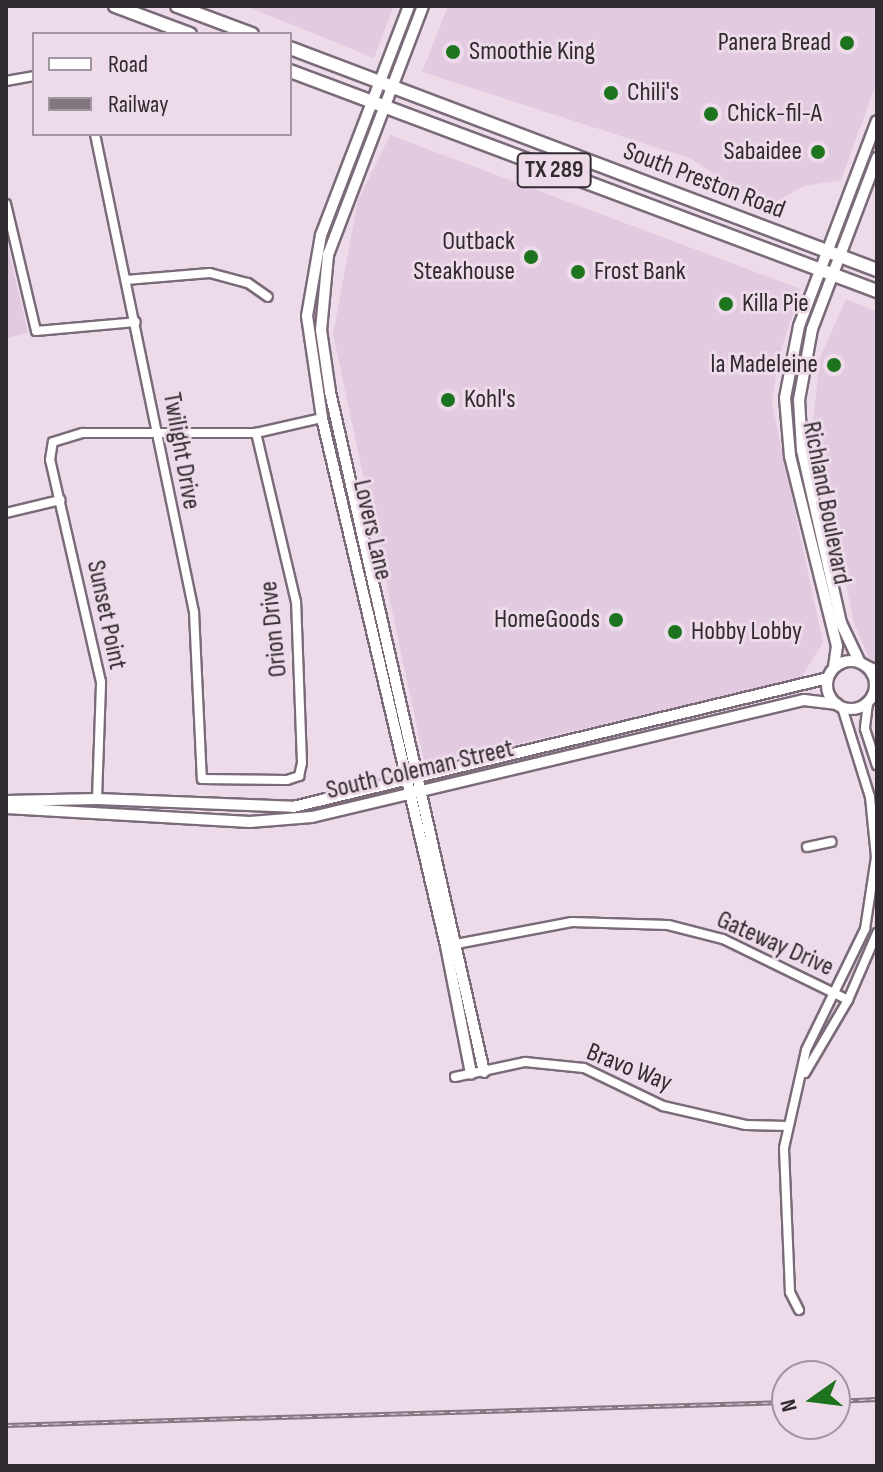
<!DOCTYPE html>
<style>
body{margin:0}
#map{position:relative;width:883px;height:1472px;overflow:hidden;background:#eddbea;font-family:"Sofia Sans Condensed",sans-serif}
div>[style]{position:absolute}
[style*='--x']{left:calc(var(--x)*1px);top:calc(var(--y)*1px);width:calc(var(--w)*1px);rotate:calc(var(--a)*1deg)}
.built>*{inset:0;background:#e2cbe0}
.roads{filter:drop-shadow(2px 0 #7b6b79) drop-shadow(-2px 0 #7b6b79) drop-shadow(0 2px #7b6b79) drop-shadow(0 -2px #7b6b79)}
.minor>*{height:8px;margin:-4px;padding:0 4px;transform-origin:4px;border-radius:4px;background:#fff}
.tertiary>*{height:10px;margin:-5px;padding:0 5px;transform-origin:5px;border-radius:5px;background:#fff}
.tertiary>.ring{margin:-5px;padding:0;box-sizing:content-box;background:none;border:10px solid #fff;border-radius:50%}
.primary>*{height:12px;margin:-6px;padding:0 6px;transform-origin:6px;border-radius:6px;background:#fff}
.rail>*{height:5px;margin-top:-2.5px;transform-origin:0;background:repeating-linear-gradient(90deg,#eddbea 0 6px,#827680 0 12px);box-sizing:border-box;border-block:2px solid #827680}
.dots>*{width:22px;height:22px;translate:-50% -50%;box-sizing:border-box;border:4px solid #eddbea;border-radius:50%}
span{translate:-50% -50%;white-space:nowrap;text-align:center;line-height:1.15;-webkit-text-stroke:6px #eddbea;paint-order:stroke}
.shield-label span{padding:2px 6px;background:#eddbea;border:2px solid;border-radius:6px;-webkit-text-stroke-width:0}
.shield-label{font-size:24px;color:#312a30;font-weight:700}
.poi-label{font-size:26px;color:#312a30}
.right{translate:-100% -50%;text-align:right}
.left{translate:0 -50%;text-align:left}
.street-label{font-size:26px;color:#312a30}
.frame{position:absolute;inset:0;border:8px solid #312a30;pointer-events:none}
.legend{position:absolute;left:32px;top:32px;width:260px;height:104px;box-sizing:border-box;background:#eddbea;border:2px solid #a294a0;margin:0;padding:10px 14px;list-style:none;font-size:24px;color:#312a30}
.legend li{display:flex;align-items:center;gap:16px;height:40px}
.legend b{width:40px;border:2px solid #a294a0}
.north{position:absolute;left:771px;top:1360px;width:80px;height:80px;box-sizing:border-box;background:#eddbea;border:2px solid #a294a0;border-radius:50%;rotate:256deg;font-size:22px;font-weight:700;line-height:32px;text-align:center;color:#312a30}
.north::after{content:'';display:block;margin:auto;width:28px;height:36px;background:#1d731e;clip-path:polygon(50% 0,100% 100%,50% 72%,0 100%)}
</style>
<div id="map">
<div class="built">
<i style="clip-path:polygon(246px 6px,394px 6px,374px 58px)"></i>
<i style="clip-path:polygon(448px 6px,877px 6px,877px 81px,841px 180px,804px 186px,775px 202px,750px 196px,689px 158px,422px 72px)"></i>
<i style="clip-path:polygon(390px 135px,801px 289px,778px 360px,772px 403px,823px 643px,800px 679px,425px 765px,333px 334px,358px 200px)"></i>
<i style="clip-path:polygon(6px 239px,28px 333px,6px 338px)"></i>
<i style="clip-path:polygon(846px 299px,877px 312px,877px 677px,854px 623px,813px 422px,820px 357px)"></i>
</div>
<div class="roads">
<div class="minor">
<i style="--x:6;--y:81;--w:28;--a:-10"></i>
<i style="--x:95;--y:134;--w:488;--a:78.3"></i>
<i style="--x:194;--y:612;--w:167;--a:87.3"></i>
<i style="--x:202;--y:779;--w:85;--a:0.7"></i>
<i style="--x:287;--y:780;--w:13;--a:-18"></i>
<i style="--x:299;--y:776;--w:13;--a:-77"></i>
<i style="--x:302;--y:763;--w:161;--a:-92.1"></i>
<i style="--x:296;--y:602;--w:174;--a:-103.3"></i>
<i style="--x:6;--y:204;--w:130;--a:76.7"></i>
<i style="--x:36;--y:331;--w:100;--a:-5.1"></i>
<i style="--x:126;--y:280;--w:84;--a:-4.8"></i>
<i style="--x:210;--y:273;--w:39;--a:15"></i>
<i style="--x:248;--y:283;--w:24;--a:35"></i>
<i style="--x:6;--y:513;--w:56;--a:-13.5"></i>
<i style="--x:866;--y:665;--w:12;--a:24"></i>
<i style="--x:873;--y:696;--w:5;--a:-37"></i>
<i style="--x:868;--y:703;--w:26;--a:97"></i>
<i style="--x:865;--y:729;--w:38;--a:72"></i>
<i style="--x:97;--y:799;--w:117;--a:-88"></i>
<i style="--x:101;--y:682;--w:228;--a:-102.9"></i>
<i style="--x:50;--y:460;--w:18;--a:-81"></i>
<i style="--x:53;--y:442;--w:31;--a:-17"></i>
<i style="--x:83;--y:433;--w:173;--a:0"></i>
<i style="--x:256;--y:433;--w:68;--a:-12.8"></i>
<i style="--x:807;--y:847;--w:25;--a:-12"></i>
<i style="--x:451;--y:945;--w:123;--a:-10.8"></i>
<i style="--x:572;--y:922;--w:96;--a:1.8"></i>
<i style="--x:668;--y:925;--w:57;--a:14.3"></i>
<i style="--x:723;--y:939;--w:139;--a:26"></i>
<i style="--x:805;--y:1073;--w:85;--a:-59.5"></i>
<i style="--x:848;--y:1000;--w:73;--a:-66.6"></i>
<i style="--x:455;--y:1077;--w:72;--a:-12.1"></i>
<i style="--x:525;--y:1062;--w:59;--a:5.8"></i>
<i style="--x:584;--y:1068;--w:88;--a:25.7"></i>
<i style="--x:663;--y:1106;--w:85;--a:12.9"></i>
<i style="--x:746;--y:1125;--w:42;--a:1.4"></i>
<i style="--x:799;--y:1310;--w:20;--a:-117"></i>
<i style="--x:790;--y:1292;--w:144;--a:-92.4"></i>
<i style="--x:784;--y:1148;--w:100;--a:-77.3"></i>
<i style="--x:806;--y:1050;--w:135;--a:-64"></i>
<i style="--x:865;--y:929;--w:73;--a:-81.3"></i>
<i style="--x:876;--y:857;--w:60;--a:-95.7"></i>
<i style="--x:870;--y:797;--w:94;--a:-107.3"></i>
</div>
<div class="tertiary">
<i style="--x:409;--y:6;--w:245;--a:111"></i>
<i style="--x:321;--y:235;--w:82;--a:99.8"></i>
<i style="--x:307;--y:316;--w:103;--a:81.6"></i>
<i style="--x:322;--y:418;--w:542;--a:76.78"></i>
<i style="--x:446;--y:946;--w:130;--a:78.9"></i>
<i style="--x:423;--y:6;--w:267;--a:110.9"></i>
<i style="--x:328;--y:255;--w:75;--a:95.3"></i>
<i style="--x:321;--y:330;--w:63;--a:81.7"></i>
<i style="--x:330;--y:392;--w:697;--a:77.24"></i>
<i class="ring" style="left:827px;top:661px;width:38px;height:38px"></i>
<i style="--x:859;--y:661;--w:42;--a:-115.3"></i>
<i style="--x:841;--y:623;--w:177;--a:-102.7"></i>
<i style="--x:802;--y:450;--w:50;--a:-93.4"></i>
<i style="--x:799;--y:400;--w:72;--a:-79.6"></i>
<i style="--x:812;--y:329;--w:183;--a:-69.2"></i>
<i style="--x:834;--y:667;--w:21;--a:-82"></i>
<i style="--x:837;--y:646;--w:196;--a:-103.9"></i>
<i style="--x:790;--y:456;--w:58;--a:-94.9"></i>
<i style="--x:785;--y:398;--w:73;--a:-79"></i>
<i style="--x:799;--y:326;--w:219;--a:-69.2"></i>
<i style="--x:6;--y:801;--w:91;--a:-1.3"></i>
<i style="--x:97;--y:799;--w:196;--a:2.3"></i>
<i style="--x:293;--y:807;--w:550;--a:-13.56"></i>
<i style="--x:6;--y:808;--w:244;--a:3.3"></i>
<i style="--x:250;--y:822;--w:62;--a:-4.6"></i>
<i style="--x:312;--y:817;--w:506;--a:-13.38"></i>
<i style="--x:804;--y:700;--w:33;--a:7"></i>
</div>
<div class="primary">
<i style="--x:115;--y:6;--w:80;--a:20.5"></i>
<i style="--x:177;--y:6;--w:80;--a:20.5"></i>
<i style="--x:290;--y:48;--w:628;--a:20.72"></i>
<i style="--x:290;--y:71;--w:627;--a:20.55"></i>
</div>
</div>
<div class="rail">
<i style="--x:835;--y:1401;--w:42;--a:-2.7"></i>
<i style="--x:6;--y:1425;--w:781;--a:-1.69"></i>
</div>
<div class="dots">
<i style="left:847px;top:43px;background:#1d731e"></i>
<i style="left:453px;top:52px;background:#1d731e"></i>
<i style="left:611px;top:93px;background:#1d731e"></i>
<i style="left:711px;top:114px;background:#1d731e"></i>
<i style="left:818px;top:152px;background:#1d731e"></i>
<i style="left:531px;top:257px;background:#1d731e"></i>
<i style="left:578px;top:272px;background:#1d731e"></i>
<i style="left:726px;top:304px;background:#1d731e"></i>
<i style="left:834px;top:365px;background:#1d731e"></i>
<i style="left:448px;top:400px;background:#1d731e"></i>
<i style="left:616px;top:620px;background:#1d731e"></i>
<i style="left:675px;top:632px;background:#1d731e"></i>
</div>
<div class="shield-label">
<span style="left:554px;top:170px">TX 289</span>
</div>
<div class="poi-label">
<span class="right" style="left:831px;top:43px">Panera Bread</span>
<span class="left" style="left:469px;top:52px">Smoothie King</span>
<span class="left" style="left:627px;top:93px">Chili's</span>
<span class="left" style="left:727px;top:114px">Chick-fil-A</span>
<span class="right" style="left:802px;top:152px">Sabaidee</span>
<span class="right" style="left:515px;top:257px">Outback<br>Steakhouse</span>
<span class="left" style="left:594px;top:272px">Frost Bank</span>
<span class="left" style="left:742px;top:304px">Killa Pie</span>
<span class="right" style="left:818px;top:365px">la Madeleine</span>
<span class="left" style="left:464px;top:400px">Kohl's</span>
<span class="right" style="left:600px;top:620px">HomeGoods</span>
<span class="left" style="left:691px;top:632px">Hobby Lobby</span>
</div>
<div class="street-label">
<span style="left:704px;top:181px;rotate:21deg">South Preston Road</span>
<span style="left:181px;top:451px;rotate:80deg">Twilight Drive</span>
<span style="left:826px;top:503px;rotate:79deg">Richland Boulevard</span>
<span style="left:372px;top:530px;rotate:77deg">Lovers Lane</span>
<span style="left:106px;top:615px;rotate:78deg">Sunset Point</span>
<span style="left:274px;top:629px;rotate:-96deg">Orion Drive</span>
<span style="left:420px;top:770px;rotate:-13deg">South Coleman Street</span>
<span style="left:775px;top:944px;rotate:24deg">Gateway Drive</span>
<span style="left:629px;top:1068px;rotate:22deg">Bravo Way</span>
</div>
<div class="frame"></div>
<ul class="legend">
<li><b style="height:10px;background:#fff"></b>Road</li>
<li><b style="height:10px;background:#827680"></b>Railway</li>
</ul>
<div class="north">N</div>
</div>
